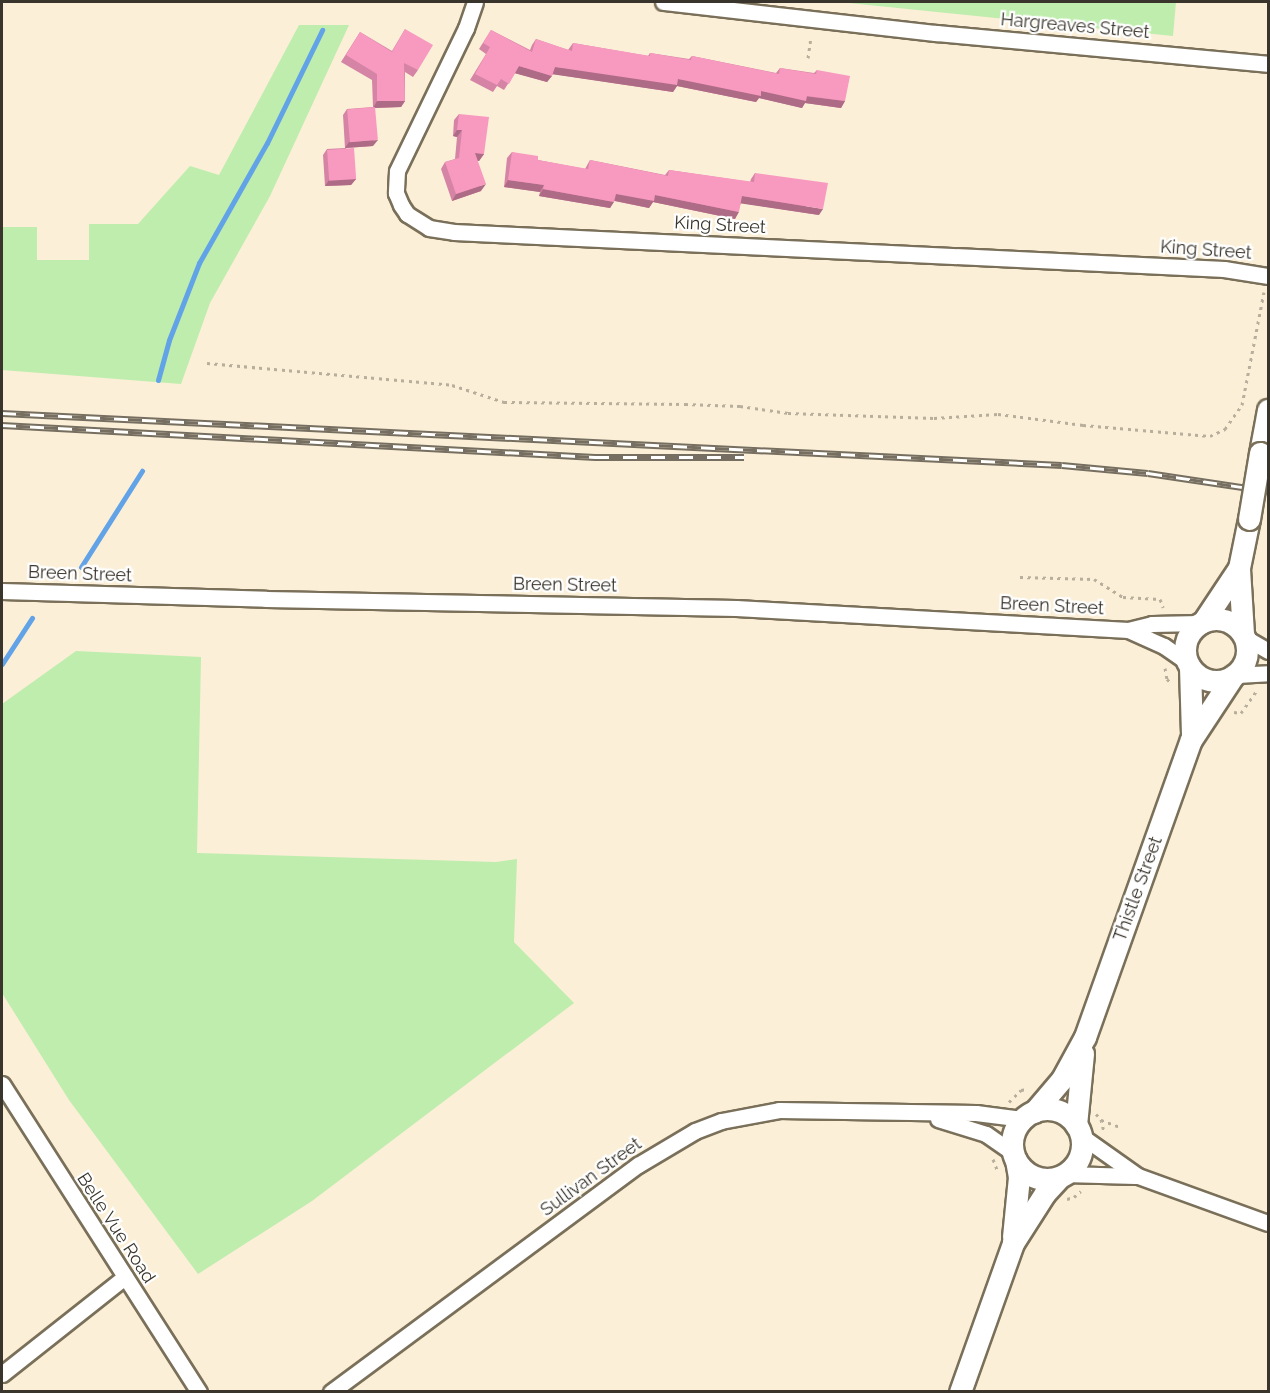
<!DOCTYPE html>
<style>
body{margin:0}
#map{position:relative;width:1270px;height:1393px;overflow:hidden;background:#fbefd7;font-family:Raleway,sans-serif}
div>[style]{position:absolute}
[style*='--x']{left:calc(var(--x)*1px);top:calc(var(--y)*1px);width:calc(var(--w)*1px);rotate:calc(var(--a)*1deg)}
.green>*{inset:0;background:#beedad}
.stream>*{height:5px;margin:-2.5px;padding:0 2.5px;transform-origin:2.5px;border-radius:2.5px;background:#62a3e8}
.path>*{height:3px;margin-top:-1.5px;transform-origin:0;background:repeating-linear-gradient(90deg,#b7ae9b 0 3px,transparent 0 7.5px)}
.roads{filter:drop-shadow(2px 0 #7a705a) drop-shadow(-2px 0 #7a705a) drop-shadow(0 2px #7a705a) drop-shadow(0 -2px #7a705a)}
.street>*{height:15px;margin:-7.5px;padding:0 7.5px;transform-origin:7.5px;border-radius:7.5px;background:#fff}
.secondary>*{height:21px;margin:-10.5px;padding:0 10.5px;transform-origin:10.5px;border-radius:10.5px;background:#fff}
.secondary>.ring{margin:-10.5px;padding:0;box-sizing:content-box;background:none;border:21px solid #fff;border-radius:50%}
.rail>*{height:7px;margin-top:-3.5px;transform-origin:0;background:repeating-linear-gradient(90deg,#fff 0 14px,#766f61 0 28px);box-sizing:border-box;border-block:2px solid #766f61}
.bridges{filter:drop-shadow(2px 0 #7a705a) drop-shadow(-2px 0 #7a705a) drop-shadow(0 2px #7a705a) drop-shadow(0 -2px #7a705a)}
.secondary-bridge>*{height:21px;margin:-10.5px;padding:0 10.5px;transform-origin:10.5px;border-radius:10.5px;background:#fff}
.wall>*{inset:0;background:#d584a5}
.shaded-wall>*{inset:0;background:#ae6b86}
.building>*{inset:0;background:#f899c0;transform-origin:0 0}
span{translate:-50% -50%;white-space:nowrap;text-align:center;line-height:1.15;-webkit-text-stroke:4.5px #fff;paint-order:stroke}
.street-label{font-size:18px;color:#3a352c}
.frame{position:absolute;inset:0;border:3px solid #3a352c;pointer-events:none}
</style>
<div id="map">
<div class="green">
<i style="clip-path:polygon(839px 2px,1176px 2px,1173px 36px)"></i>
<i style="clip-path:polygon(299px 25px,349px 25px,270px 196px,210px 303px,181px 384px,2px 370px,2px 227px,37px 227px,37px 260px,89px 260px,89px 224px,138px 224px,190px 166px,219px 175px)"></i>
<i style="clip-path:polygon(76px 651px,201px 657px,197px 853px,496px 862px,517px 859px,514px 942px,574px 1003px,312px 1201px,198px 1274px,69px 1100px,2px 993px,2px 704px)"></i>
</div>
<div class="stream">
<i style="--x:158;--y:380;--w:41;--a:-74.6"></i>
<i style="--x:169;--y:340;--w:83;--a:-68.7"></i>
<i style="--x:199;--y:263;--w:138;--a:-60.5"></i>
<i style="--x:267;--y:143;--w:126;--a:-64"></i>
<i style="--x:81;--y:567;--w:114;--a:-57.6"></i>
<i style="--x:2;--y:664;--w:55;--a:-56.9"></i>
</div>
<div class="path">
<i style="--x:808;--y:58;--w:22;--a:-82"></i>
<i style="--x:207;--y:363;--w:246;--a:5.1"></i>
<i style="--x:452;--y:385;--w:55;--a:18.1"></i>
<i style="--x:504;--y:402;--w:181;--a:0.6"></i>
<i style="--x:685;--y:404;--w:55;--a:2.1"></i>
<i style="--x:740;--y:406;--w:49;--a:8.3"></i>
<i style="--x:788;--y:413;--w:146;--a:2"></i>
<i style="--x:934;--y:418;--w:64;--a:-3.6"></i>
<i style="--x:998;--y:414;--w:86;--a:7.4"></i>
<i style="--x:1083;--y:425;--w:127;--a:5"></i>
<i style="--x:1210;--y:436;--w:17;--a:-25"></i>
<i style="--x:1225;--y:429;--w:29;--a:-55"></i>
<i style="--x:1242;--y:405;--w:115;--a:-79"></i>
<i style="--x:1020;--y:577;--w:74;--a:1.5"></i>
<i style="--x:1094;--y:579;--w:34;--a:32"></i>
<i style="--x:1123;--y:597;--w:37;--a:3"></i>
<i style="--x:1160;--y:599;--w:9;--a:69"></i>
<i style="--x:1165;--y:668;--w:11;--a:80"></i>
<i style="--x:1167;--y:679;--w:6;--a:45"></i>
<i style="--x:1234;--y:712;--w:7;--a:8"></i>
<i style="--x:1241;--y:713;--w:28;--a:-55"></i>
<i style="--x:1009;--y:1102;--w:17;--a:-45"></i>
<i style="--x:1021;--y:1090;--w:6;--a:-9"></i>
<i style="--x:1096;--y:1114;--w:7;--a:45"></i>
<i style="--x:1101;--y:1119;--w:13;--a:77"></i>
<i style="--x:1101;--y:1120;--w:20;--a:20"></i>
<i style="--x:993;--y:1159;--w:14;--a:69"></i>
<i style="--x:1067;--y:1199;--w:7;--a:-16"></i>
<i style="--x:1074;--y:1197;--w:9;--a:-41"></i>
</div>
<div class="roads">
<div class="street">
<i style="--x:475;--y:2;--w:28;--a:109"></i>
<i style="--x:466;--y:28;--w:159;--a:115.8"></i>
<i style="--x:397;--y:171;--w:22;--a:93"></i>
<i style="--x:396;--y:193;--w:13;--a:67"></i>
<i style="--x:401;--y:205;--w:11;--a:56"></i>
<i style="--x:407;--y:214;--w:26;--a:32"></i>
<i style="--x:429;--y:228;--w:25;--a:9"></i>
<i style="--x:454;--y:232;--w:771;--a:2.75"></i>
<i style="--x:1224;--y:269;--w:45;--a:9"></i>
<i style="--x:663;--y:2;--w:275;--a:6.5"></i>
<i style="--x:936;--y:33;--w:333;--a:5.3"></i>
<i style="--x:2;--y:591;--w:264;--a:1.7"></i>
<i style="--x:266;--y:599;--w:470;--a:1.1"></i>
<i style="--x:736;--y:608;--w:393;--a:3.2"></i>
<i style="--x:1128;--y:630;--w:25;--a:-14"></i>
<i style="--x:1152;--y:624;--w:48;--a:-1.2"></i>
<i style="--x:1128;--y:630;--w:39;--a:24"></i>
<i style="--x:1164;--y:646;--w:29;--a:35"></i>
<i style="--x:1244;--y:637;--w:28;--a:30"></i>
<i style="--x:1235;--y:675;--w:33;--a:-3"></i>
<i style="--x:2;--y:1084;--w:366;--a:57.4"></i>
<i style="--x:938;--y:1119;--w:50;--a:17.4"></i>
<i style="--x:986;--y:1134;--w:33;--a:35"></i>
<i style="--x:1080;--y:1135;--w:71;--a:35.3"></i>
<i style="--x:1138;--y:1176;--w:138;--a:19.9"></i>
<i style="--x:1064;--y:1174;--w:71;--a:1.6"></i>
<i style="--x:2;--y:1374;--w:157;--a:-38.3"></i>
<i style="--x:331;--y:1392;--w:382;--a:-36.5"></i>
<i style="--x:638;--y:1165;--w:66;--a:-30.8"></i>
<i style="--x:695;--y:1131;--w:28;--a:-21"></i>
<i style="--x:721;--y:1121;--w:59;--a:-10.7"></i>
<i style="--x:779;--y:1110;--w:197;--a:0.9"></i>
<i style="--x:976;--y:1113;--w:46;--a:7.4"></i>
</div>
<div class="secondary">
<i style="--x:1260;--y:453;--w:44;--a:-79.5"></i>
<i class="ring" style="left:1185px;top:619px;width:41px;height:41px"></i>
<i style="--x:1203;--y:622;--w:65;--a:-56.3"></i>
<i style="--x:1243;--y:634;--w:66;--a:-93.5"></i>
<i style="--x:1239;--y:568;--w:50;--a:-78.5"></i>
<i style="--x:1190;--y:667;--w:69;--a:88.3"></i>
<i class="ring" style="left:1012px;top:1109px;width:49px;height:49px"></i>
<i style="--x:1034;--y:1112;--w:43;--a:-49.7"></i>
<i style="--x:1062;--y:1079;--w:48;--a:-61.3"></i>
<i style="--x:1085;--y:1037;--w:315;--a:-70.4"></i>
<i style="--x:1191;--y:740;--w:77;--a:-56.7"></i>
<i style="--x:1076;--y:1125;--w:72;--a:-84.4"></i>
<i style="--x:1013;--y:1237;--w:60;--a:-84.3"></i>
<i style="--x:1019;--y:1177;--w:17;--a:-100"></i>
<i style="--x:960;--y:1392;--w:158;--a:-70.4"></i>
<i style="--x:1013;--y:1243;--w:59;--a:-57.4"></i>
<i style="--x:1045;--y:1193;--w:22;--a:-47"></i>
</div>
</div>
<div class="rail">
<i style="--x:2;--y:413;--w:1061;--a:2.81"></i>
<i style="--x:1062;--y:465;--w:86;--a:5.3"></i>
<i style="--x:1148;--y:473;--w:121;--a:8.5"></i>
<i style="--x:2;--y:425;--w:594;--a:3.09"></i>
<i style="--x:595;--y:457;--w:149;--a:0"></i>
</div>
<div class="bridges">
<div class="secondary-bridge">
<i style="--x:1249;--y:519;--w:67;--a:-80.5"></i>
</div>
</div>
<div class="wall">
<i style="clip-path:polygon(405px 29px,418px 70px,413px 77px,405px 72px,405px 101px,401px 107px,375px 108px,373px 146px,346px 148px,356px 179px,351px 185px,325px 186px,323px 155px,327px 149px,345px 148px,343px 115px,347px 109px,373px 107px,372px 80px,341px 62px,360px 32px,392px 51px)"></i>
<i style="clip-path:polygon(491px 30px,530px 50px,532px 45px,536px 39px,568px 50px,573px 43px,648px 56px,650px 53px,689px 59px,692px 56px,776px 73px,780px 68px,814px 73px,817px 70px,845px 101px,841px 108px,805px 103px,802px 108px,759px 98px,756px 102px,677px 86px,673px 92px,553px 74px,547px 82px,515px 73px,504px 90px,497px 86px,493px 92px,470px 80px,486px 54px,479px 49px)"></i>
<i style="clip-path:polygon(459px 114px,484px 154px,479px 161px,477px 160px,481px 191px,452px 201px,441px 169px,445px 162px,455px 159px,457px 137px,453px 136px,454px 120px)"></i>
<i style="clip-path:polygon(512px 152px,538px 160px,585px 169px,590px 160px,665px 175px,669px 170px,750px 182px,751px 179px,755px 173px,819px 215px,741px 203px,735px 219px,653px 202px,649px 208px,614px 201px,610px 208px,539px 196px,540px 192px,504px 187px,507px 158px)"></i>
</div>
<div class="shaded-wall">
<i style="clip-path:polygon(519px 66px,552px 76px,547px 82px,514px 73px)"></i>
<i style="clip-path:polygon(555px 67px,678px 79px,761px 91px,845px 101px,841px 108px,805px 103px,802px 108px,759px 98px,756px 102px,677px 86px,673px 92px,551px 74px)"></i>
<i style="clip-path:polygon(377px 101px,405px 101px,401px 107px,373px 108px)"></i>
<i style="clip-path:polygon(457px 130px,462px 130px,457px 137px,453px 136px)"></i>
<i style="clip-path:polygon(378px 140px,373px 146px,345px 148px,349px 142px)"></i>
<i style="clip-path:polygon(475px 153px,484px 154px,479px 161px,470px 160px)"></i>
<i style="clip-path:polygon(356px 179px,351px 185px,325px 186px,329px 180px)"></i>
<i style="clip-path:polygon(508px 180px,544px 185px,540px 192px,504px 187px)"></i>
<i style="clip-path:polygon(486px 184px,481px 191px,452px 201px,456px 194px)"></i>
<i style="clip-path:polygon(543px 189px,614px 202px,610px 208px,539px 196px)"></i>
<i style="clip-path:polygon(616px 194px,655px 195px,739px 212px,735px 219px,653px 202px,649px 208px,611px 200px)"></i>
<i style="clip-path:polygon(742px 196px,823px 209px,819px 215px,738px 203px)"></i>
</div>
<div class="building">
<i style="clip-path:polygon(405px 29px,433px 45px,418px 70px,404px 63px,405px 101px,377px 101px,377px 74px,346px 55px,360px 32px,392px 52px)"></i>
<i style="clip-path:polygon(491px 30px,532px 52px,536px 39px,572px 51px,573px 43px,650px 56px,650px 53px,691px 60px,692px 56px,779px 74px,780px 68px,816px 74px,817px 70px,850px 76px,845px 101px,807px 96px,806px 101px,761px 91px,761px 96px,678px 79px,677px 85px,555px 67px,552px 76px,519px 66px,509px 84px,501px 79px,497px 85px,475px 74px,490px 47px,483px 43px)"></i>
<i style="left:375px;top:107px;width:33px;height:28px;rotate:85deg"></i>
<i style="clip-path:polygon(459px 114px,489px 117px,484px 154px,475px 153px,486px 184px,456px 194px,445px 162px,459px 158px,462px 130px,457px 130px)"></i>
<i style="left:354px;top:148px;width:31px;height:27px;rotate:86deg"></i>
<i style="clip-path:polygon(512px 152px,538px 156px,538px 160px,588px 169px,590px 160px,668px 176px,669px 170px,754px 182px,755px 173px,828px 183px,823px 209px,742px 196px,739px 212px,655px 195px,654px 201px,616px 194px,614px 202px,543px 189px,544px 185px,508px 180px)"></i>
</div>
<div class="street-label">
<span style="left:1075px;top:26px;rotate:5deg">Hargreaves Street</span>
<span style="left:720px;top:225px;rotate:3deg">King Street</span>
<span style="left:1206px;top:250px;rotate:4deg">King Street</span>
<span style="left:80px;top:574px;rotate:2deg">Breen Street</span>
<span style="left:565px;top:585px;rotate:1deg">Breen Street</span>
<span style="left:1052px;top:606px;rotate:3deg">Breen Street</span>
<span style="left:1138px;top:889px;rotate:-70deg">Thistle Street</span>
<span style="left:591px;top:1177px;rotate:-36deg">Sullivan Street</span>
<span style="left:116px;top:1228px;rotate:57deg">Belle Vue Road</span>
</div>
<div class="frame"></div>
</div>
